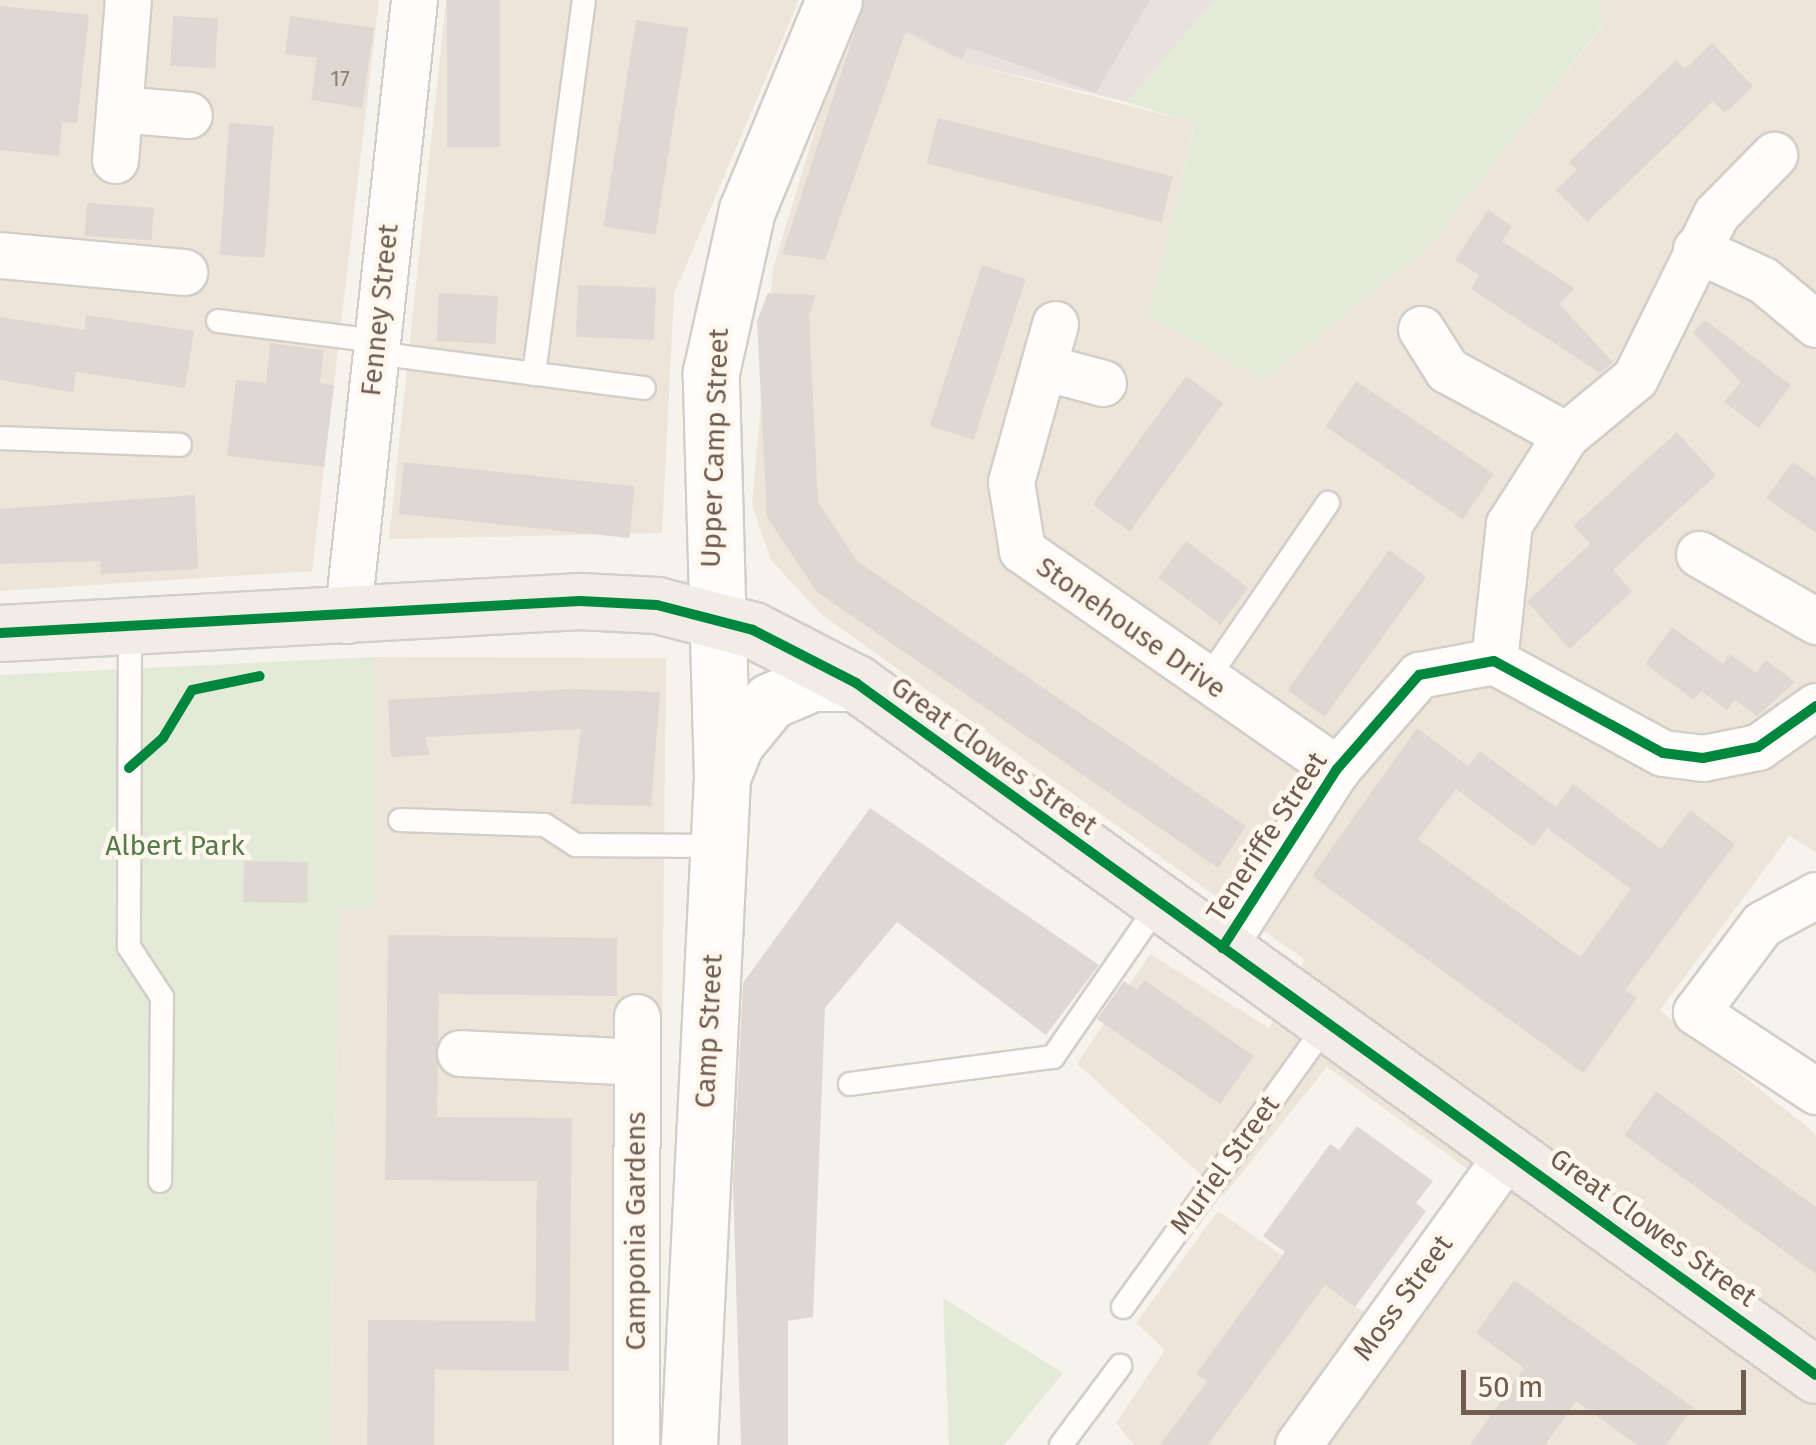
<!DOCTYPE html>
<style>
body{margin:0}
#map{position:relative;width:1816px;height:1445px;overflow:hidden;background:#f6f2ec;font-family:"Fira Sans",sans-serif}
div>[style]{position:absolute}
[style*='--x']{left:calc(var(--x)*1px);top:calc(var(--y)*1px);width:calc(var(--w)*1px);rotate:calc(var(--a)*1deg)}
.residential>*{inset:0;background:#eee5da}
.industrial>*{inset:0;background:#e8e2dd}
.green>*{inset:0;background:#e3ebd8}
.building>*{inset:0;background:#dfd8d2;transform-origin:0 0}
.roads{filter:drop-shadow(2px 0 #d3cec7) drop-shadow(-2px 0 #d3cec7) drop-shadow(0 2px #d3cec7) drop-shadow(0 -2px #d3cec7)}
.service>*{height:22px;margin:-11px;padding:0 11px;transform-origin:11px;border-radius:11px;background:#fefdfc}
.minor>*{height:45px;margin:-22.5px;padding:0 22.5px;transform-origin:22.5px;border-radius:22.5px;background:#fefdfc}
.secondary>*{height:55px;margin:-27.5px;padding:0 27.5px;transform-origin:27.5px;border-radius:27.5px;background:#fefdfc}
.primary>*{height:55px;margin:-27.5px;padding:0 27.5px;transform-origin:27.5px;border-radius:27.5px;background:#f1ede6}
.cycleway>*{height:10px;margin:-5px;padding:0 5px;transform-origin:5px;border-radius:5px;background:#00873e}
span{translate:-50% -50%;white-space:nowrap;text-align:center;line-height:1.15;-webkit-text-stroke:9px #fdf7ee;paint-order:stroke}
.number-label{font-size:22px;color:#8f7e72}
.number-label span{-webkit-text-stroke-width:0}
.street-label{font-size:28px;color:#715c4f}
.park-label{font-size:28px;color:#577a4b}
.scale{position:absolute;left:1461px;top:1370px;width:285px;height:45px;box-sizing:border-box;border:5px solid #715c4f;border-top:0;padding-left:12px;font-size:30px;line-height:35px;white-space:nowrap;color:#715c4f;-webkit-text-stroke:8px #fdf7ee;paint-order:stroke}
</style>
<div id="map">
<div class="residential">
<i style="clip-path:polygon(0 0,379px 0,312px 571px,0 591px)"></i>
<i style="clip-path:polygon(446px 0,799px 0,674px 294px,662px 533px,389px 539px)"></i>
<i style="clip-path:polygon(1598px 0,1816px 0,1816px 852px,1789px 836px,1660px 1010px,1816px 1134px,1816px 1445px,1134px 1445px,1116px 1423px,1165px 1350px,1136px 1323px,1218px 1211px,1372px 1318px,1470px 1171px,1327px 1067px,1224px 1195px,1077px 1064px,1150px 954px,1269px 1028px,1305px 960px,821px 614px,771px 560px,752px 505px,773px 268px,852px 9px,963px 62px,1195px 123px,1148px 317px,1265px 381px,1430px 245px,1604px 24px)"></i>
<i style="clip-path:polygon(375px 657px,666px 658px,658px 1445px,330px 1445px,339px 909px,374px 909px)"></i>
</div>
<div class="industrial">
<i style="clip-path:polygon(856px 0,1216px 0,1127px 102px,963px 62px,852px 9px)"></i>
</div>
<div class="green">
<i style="clip-path:polygon(1216px 0,1598px 0,1604px 23px,1430px 245px,1265px 381px,1148px 317px,1195px 124px,1127px 102px)"></i>
<i style="clip-path:polygon(375px 657px,375px 909px,339px 910px,330px 1445px,0 1445px,0 675px)"></i>
<i style="clip-path:polygon(943px 1298px,1063px 1373px,1004px 1445px,949px 1445px)"></i>
</div>
<div class="building">
<i style="left:447px;top:0;width:53px;height:147px"></i>
<i style="clip-path:polygon(865px 0,1150px 0,1096px 93px,968px 47px,962px 60px,906px 31px,825px 260px,782px 254px)"></i>
<i style="clip-path:polygon(0 6px,89px 15px,77px 123px,62px 122px,59px 156px,0 150px)"></i>
<i style="left:173px;top:16px;width:45px;height:50px;rotate:3deg"></i>
<i style="clip-path:polygon(290px 16px,374px 28px,362px 108px,311px 100px,317px 58px,285px 54px)"></i>
<i style="left:636px;top:20px;width:53px;height:209px;rotate:9deg"></i>
<i style="clip-path:polygon(1712px 43px,1753px 86px,1725px 113px,1713px 101px,1587px 222px,1556px 190px,1577px 170px,1569px 162px,1676px 60px,1685px 69px)"></i>
<i style="left:938px;top:118px;width:242px;height:47px;rotate:14deg"></i>
<i style="left:229px;top:123px;width:45px;height:132px;rotate:4deg"></i>
<i style="left:87px;top:203px;width:67px;height:33px;rotate:4deg"></i>
<i style="clip-path:polygon(1488px 210px,1512px 226px,1502px 241px,1574px 288px,1559px 304px,1613px 362px,1600px 373px,1471px 289px,1479px 275px,1455px 260px)"></i>
<i style="left:982px;top:265px;width:46px;height:169px;rotate:18deg"></i>
<i style="left:578px;top:285px;width:78px;height:52px;rotate:2deg"></i>
<i style="left:439px;top:293px;width:59px;height:48px;rotate:3deg"></i>
<i style="clip-path:polygon(768px 293px,816px 295px,809px 315px,818px 502px,857px 561px,1246px 826px,1218px 868px,817px 592px,767px 517px,757px 321px)"></i>
<i style="clip-path:polygon(86px 315px,194px 331px,185px 388px,76px 372px,73px 392px,0 380px,0 317px,84px 330px)"></i>
<i style="clip-path:polygon(1705px 320px,1791px 385px,1759px 428px,1724px 402px,1741px 382px,1693px 333px)"></i>
<i style="clip-path:polygon(270px 343px,324px 350px,320px 383px,334px 385px,324px 467px,227px 456px,236px 380px,266px 383px)"></i>
<i style="left:1186px;top:376px;width:46px;height:159px;rotate:36deg"></i>
<i style="left:1356px;top:381px;width:166px;height:55px;rotate:34deg"></i>
<i style="clip-path:polygon(1677px 432px,1716px 475px,1613px 570px,1632px 591px,1570px 649px,1527px 602px,1590px 544px,1573px 526px)"></i>
<i style="left:404px;top:462px;width:232px;height:52px;rotate:6deg"></i>
<i style="clip-path:polygon(1793px 462px,1816px 478px,1816px 533px,1766px 498px)"></i>
<i style="clip-path:polygon(195px 495px,198px 569px,101px 574px,100px 561px,0 564px,0 509px)"></i>
<i style="left:1186px;top:541px;width:78px;height:46px;rotate:37deg"></i>
<i style="left:1389px;top:550px;width:46px;height:173px;rotate:36deg"></i>
<i style="clip-path:polygon(1672px 627px,1723px 664px,1730px 654px,1756px 673px,1766px 660px,1795px 682px,1757px 716px,1735px 700px,1727px 710px,1701px 691px,1694px 700px,1645px 664px)"></i>
<i style="clip-path:polygon(571px 689px,660px 692px,651px 806px,571px 804px,581px 729px,425px 737px,430px 755px,391px 757px,388px 700px)"></i>
<i style="clip-path:polygon(evenodd,1417px 728px,1468px 766px,1480px 751px,1556px 807px,1573px 784px,1661px 849px,1690px 810px,1735px 844px,1625px 990px,1637px 998px,1583px 1073px,1312px 876px,1417px 728px,1456px 789px,1534px 847px,1547px 828px,1631px 889px,1580px 957px,1418px 839px,1456px 789px)"></i>
<i style="clip-path:polygon(870px 808px,1099px 965px,1046px 1035px,897px 922px,825px 1008px,813px 1317px,788px 1321px,788px 1445px,741px 1445px,733px 1182px,743px 983px)"></i>
<i style="left:244px;top:861px;width:64px;height:41px;rotate:1deg"></i>
<i style="clip-path:polygon(388px 935px,617px 938px,617px 996px,439px 994px,437px 1117px,572px 1118px,569px 1371px,435px 1370px,434px 1445px,367px 1445px,368px 1320px,535px 1321px,537px 1181px,385px 1180px)"></i>
<i style="clip-path:polygon(1144px 980px,1254px 1056px,1220px 1104px,1097px 1019px,1124px 981px,1137px 990px)"></i>
<i style="clip-path:polygon(1656px 1091px,1816px 1207px,1816px 1274px,1624px 1135px)"></i>
<i style="clip-path:polygon(1357px 1126px,1433px 1181px,1416px 1203px,1426px 1211px,1355px 1307px,1325px 1285px,1208px 1445px,1160px 1445px,1207px 1382px,1196px 1374px,1285px 1252px,1263px 1236px,1330px 1144px,1339px 1150px)"></i>
<i style="clip-path:polygon(1514px 1280px,1693px 1407px,1666px 1445px,1637px 1445px,1576px 1401px,1545px 1445px,1470px 1445px,1524px 1368px,1476px 1333px)"></i>
</div>
<div class="roads">
<div class="service">
<i style="--x:218;--y:321;--w:160;--a:7.2"></i>
<i style="--x:375;--y:353;--w:271;--a:7.4"></i>
<i style="--x:534;--y:374;--w:377;--a:-82.4"></i>
<i style="--x:0;--y:438;--w:180;--a:2.2"></i>
<i style="--x:130;--y:631;--w:316;--a:90.2"></i>
<i style="--x:129;--y:947;--w:60;--a:56.6"></i>
<i style="--x:162;--y:997;--w:184;--a:90.6"></i>
<i style="--x:1206;--y:681;--w:216;--a:-55.6"></i>
<i style="--x:400;--y:820;--w:145;--a:2"></i>
<i style="--x:545;--y:825;--w:37;--a:33"></i>
<i style="--x:576;--y:845;--w:142;--a:0.4"></i>
<i style="--x:850;--y:1084;--w:205;--a:-7.6"></i>
<i style="--x:1053;--y:1057;--w:186;--a:-55.3"></i>
<i style="--x:1123;--y:1307;--w:349;--a:-54.2"></i>
<i style="--x:1061;--y:1445;--w:99;--a:-53.2"></i>
</div>
<div class="minor">
<i style="--x:119;--y:109;--w:70;--a:4.9"></i>
<i style="--x:115;--y:160;--w:161;--a:-85.4"></i>
<i style="--x:1696;--y:249;--w:74;--a:24.8"></i>
<i style="--x:1763;--y:280;--w:69;--a:39.7"></i>
<i style="--x:0;--y:255;--w:185;--a:5.3"></i>
<i style="--x:1055;--y:324;--w:164;--a:105.6"></i>
<i style="--x:1011;--y:482;--w:69;--a:80.8"></i>
<i style="--x:1022;--y:550;--w:384;--a:34.8"></i>
<i style="--x:1421;--y:329;--w:49;--a:57.6"></i>
<i style="--x:1447;--y:370;--w:136;--a:28.6"></i>
<i style="--x:1043;--y:367;--w:62;--a:14.9"></i>
<i style="--x:1699;--y:554;--w:135;--a:29.8"></i>
<i style="--x:347;--y:620;--w:624;--a:-83.83"></i>
<i style="--x:1494;--y:661;--w:138;--a:-83.8"></i>
<i style="--x:1509;--y:524;--w:106;--a:-57.4"></i>
<i style="--x:1566;--y:435;--w:89;--a:-39.6"></i>
<i style="--x:1635;--y:378;--w:183;--a:-63.7"></i>
<i style="--x:1716;--y:214;--w:83;--a:-45.5"></i>
<i style="--x:1816;--y:895;--w:61;--a:151.8"></i>
<i style="--x:1762;--y:924;--w:110;--a:126.9"></i>
<i style="--x:1696;--y:1012;--w:144;--a:33.4"></i>
<i style="--x:1222;--y:948;--w:213;--a:-57.3"></i>
<i style="--x:1337;--y:769;--w:125;--a:-48.9"></i>
<i style="--x:1419;--y:675;--w:76;--a:-10.6"></i>
<i style="--x:1494;--y:661;--w:192;--a:28.6"></i>
<i style="--x:1663;--y:753;--w:40;--a:7.1"></i>
<i style="--x:1703;--y:758;--w:56;--a:-11.3"></i>
<i style="--x:1758;--y:747;--w:71;--a:-35.3"></i>
<i style="--x:460;--y:1053;--w:177;--a:2.9"></i>
<i style="--x:636;--y:1445;--w:428;--a:-89.9"></i>
<i style="--x:1298;--y:1445;--w:361;--a:-54.2"></i>
</div>
<div class="secondary">
<i style="--x:722;--y:777;--w:35;--a:-68"></i>
<i style="--x:735;--y:744;--w:55;--a:-50.9"></i>
<i style="--x:770;--y:701;--w:46;--a:-23.2"></i>
<i style="--x:812;--y:683;--w:44;--a:0"></i>
<i style="--x:689;--y:1445;--w:669;--a:-87.17"></i>
<i style="--x:722;--y:777;--w:405;--a:-91.6"></i>
<i style="--x:711;--y:372;--w:166;--a:-77.5"></i>
<i style="--x:747;--y:210;--w:227;--a:-67.5"></i>
</div>
<div class="primary">
<i style="--x:0;--y:633;--w:581;--a:-3.16"></i>
<i style="--x:580;--y:601;--w:77;--a:3"></i>
<i style="--x:657;--y:605;--w:99;--a:14.6"></i>
<i style="--x:753;--y:630;--w:116;--a:27.2"></i>
<i style="--x:856;--y:683;--w:1183;--a:35.79"></i>
</div>
</div>
<div class="cycleway">
<i style="--x:0;--y:633;--w:581;--a:-3.16"></i>
<i style="--x:580;--y:601;--w:77;--a:3"></i>
<i style="--x:657;--y:605;--w:99;--a:14.6"></i>
<i style="--x:753;--y:630;--w:116;--a:27.2"></i>
<i style="--x:856;--y:683;--w:1183;--a:35.79"></i>
<i style="--x:129;--y:768;--w:45;--a:-41.4"></i>
<i style="--x:163;--y:738;--w:56;--a:-58.9"></i>
<i style="--x:192;--y:690;--w:69;--a:-11.6"></i>
<i style="--x:1222;--y:948;--w:213;--a:-57.3"></i>
<i style="--x:1337;--y:769;--w:125;--a:-48.9"></i>
<i style="--x:1419;--y:675;--w:76;--a:-10.6"></i>
<i style="--x:1494;--y:661;--w:192;--a:28.6"></i>
<i style="--x:1663;--y:753;--w:40;--a:7.1"></i>
<i style="--x:1703;--y:758;--w:56;--a:-11.3"></i>
<i style="--x:1758;--y:747;--w:71;--a:-35.3"></i>
</div>
<div class="number-label">
<span style="left:340px;top:79px">17</span>
</div>
<div class="street-label">
<span style="left:380px;top:310px;rotate:-84deg">Fenney Street</span>
<span style="left:715px;top:448px;rotate:-88deg">Upper Camp Street</span>
<span style="left:1131px;top:628px;rotate:35deg">Stonehouse Drive</span>
<span style="left:994px;top:756px;rotate:36deg">Great Clowes Street</span>
<span style="left:1267px;top:837px;rotate:-57deg">Teneriffe Street</span>
<span style="left:709px;top:1031px;rotate:-87deg">Camp Street</span>
<span style="left:1225px;top:1165px;rotate:-54deg">Muriel Street</span>
<span style="left:1653px;top:1228px;rotate:36deg">Great Clowes Street</span>
<span style="left:636px;top:1231px;rotate:-90deg">Camponia Gardens</span>
<span style="left:1403px;top:1298px;rotate:-54deg">Moss Street</span>
</div>
<div class="park-label">
<span style="left:175px;top:846px">Albert Park</span>
</div>
<div class="scale">50 m</div>
</div>
